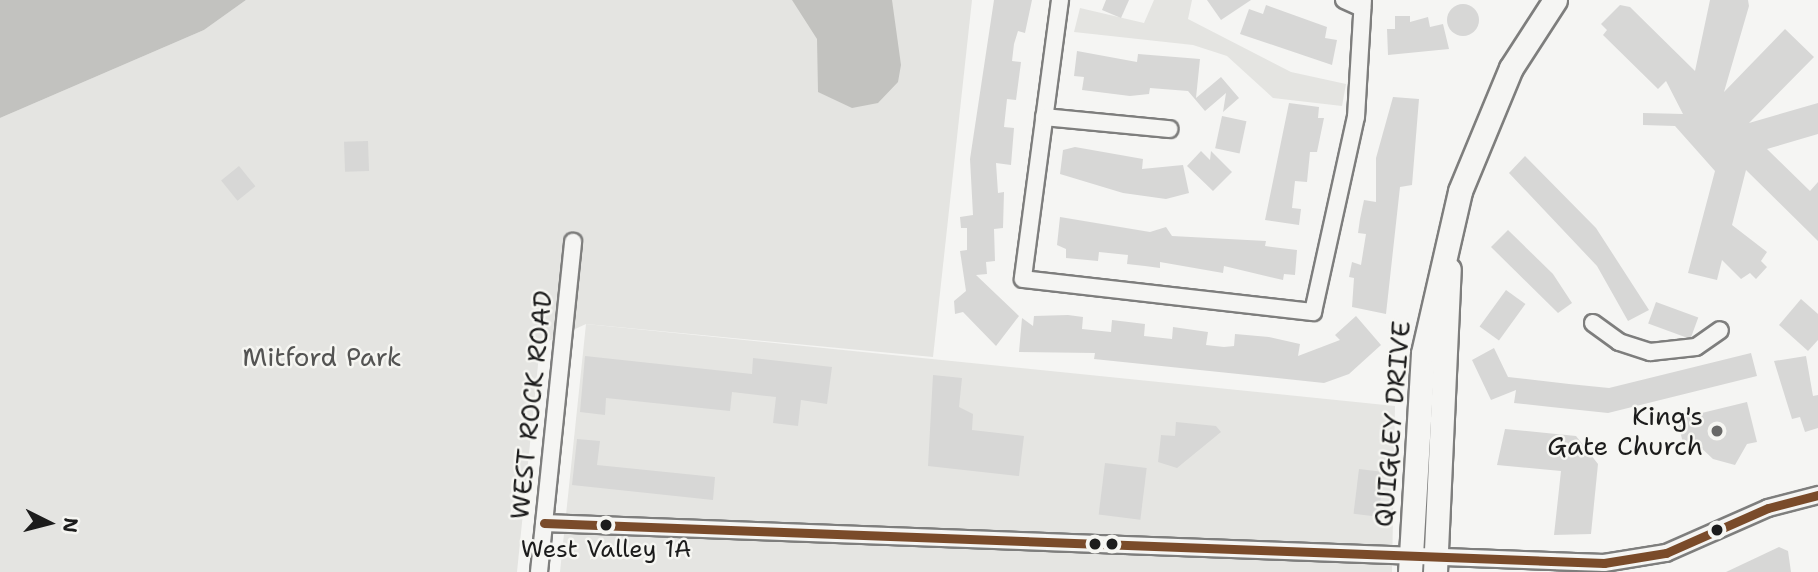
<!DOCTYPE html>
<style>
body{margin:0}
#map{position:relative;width:1818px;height:572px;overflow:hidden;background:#f5f5f3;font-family:"Shantell Sans",sans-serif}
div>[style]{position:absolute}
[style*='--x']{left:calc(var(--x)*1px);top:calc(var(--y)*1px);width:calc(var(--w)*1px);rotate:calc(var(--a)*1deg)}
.built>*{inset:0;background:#e5e5e2}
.green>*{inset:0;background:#e4e4e1}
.water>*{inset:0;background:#c2c2bf}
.building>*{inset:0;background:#d7d7d6;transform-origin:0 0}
.round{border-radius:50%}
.roads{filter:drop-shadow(2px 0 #7e7e7d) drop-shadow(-2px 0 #7e7e7d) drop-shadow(0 2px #7e7e7d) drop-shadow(0 -2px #7e7e7d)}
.street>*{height:16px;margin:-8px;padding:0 8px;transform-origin:8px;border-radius:8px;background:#f5f5f3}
.secondary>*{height:23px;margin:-11.5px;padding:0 11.5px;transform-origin:11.5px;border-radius:11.5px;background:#f5f5f3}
.bus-1>*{height:9px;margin:-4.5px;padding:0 4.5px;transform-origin:4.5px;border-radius:4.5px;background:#7a4b2a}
.dots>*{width:19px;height:19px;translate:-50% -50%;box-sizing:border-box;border:4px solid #f6f6f2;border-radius:50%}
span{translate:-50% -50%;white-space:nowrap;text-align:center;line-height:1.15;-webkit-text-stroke:5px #f6f6f2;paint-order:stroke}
.bus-label{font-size:24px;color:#1c1c1c}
.park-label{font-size:26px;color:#545453}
.street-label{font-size:26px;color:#1c1c1c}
.poi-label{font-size:26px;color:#1c1c1c}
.right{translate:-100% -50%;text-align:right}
.north{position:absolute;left:14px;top:488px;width:70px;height:70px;-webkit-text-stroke:5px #f6f6f2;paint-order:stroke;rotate:96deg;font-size:19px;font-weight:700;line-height:28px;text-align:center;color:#1c1c1c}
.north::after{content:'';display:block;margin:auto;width:24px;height:32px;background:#1c1c1c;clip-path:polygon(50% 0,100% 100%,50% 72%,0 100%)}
</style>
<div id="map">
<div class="built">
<i style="clip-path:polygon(586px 324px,1395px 406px,1392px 572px,560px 572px)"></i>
</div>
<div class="green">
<i style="clip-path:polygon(246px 0,972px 0,933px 357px,586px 324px,540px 345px,517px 572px,0 572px,0 118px,204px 30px)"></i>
<i style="clip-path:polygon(1154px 0,1192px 0,1188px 19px,1291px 72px,1346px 84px,1342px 106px,1273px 98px,1227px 56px,1193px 45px,1074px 32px,1080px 8px,1144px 23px)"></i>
</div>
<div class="water">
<i style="clip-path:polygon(0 0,246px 0,204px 30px,0 118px)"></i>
<i style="clip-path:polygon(792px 0,892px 0,901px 65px,898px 82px,878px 103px,852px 108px,818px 92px,817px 39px)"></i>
</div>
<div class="building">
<i style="clip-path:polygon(994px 0,1032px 0,1025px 33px,1018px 31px,1014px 44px,1012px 61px,1021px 62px,1016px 100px,1007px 99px,1004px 127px,1014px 128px,1011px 165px,996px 163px,998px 193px,1004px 192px,1003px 228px,994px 229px,995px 261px,986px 262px,987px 274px,976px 275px,1019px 316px,996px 346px,963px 312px,955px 314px,954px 301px,966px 291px,960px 251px,967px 250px,967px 228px,961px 228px,960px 217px,973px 215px,970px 159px)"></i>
<i style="clip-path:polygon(1106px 0,1129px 0,1121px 18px,1102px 10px)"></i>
<i style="clip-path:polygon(1207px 0,1251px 0,1221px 20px)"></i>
<i style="clip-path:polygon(1710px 0,1748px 0,1749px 6px,1724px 92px,1785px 29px,1814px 57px,1749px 123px,1818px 103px,1818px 134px,1767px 149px,1810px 191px,1818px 182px,1818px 241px,1746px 170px,1732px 225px,1767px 252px,1761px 261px,1767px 267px,1756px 279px,1750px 273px,1741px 279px,1722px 260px,1717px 280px,1688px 273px,1715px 171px,1675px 126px,1643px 125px,1643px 113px,1683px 114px,1666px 81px,1658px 89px,1603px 35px,1607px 30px,1601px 24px,1620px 5px,1630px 7px,1695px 71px)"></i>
<i class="round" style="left:1447px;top:4px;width:32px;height:32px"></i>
<i style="clip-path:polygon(1266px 5px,1327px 27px,1325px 38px,1337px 40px,1332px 65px,1240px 34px,1249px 9px,1263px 14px)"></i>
<i style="clip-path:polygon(1395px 16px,1410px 16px,1410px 22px,1428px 17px,1430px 27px,1443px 24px,1449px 49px,1388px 55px,1387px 29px,1395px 29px)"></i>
<i style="clip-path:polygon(1077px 51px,1137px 62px,1138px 54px,1200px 59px,1196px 98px,1221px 77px,1239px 98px,1223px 112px,1226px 93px,1205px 111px,1188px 91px,1150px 88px,1149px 94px,1130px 96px,1082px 90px,1084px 77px,1074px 76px)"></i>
<i style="clip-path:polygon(1393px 97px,1419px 99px,1412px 185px,1400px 187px,1386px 314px,1352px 307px,1354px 278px,1349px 277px,1352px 262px,1361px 265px,1366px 234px,1358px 233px,1360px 219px,1364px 200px,1376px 202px,1376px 158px)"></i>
<i style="clip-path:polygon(1289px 103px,1319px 107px,1318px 118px,1324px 118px,1317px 152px,1310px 152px,1307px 182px,1295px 181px,1292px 208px,1301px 209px,1299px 225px,1265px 220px)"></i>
<i style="left:1222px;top:116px;width:25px;height:33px;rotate:12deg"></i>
<i style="left:368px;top:141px;width:30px;height:24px;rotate:88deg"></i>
<i style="clip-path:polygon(1075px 147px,1143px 159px,1142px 169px,1183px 165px,1189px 193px,1166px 199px,1123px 193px,1060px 174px,1063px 150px)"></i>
<i style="clip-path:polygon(1201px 151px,1210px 160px,1211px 151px,1232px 172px,1213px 191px,1187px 166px)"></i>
<i style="clip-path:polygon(1525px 156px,1596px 228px,1649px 310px,1628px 321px,1597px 266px,1509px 173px)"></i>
<i style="left:239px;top:166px;width:26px;height:23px;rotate:51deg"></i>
<i style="clip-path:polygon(1060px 217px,1150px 232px,1166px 227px,1172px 236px,1266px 241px,1265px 246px,1297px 250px,1295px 275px,1284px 274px,1283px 280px,1224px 266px,1223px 273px,1160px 262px,1160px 268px,1145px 266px,1127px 264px,1128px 255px,1099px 252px,1098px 261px,1066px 258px,1066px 249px,1057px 245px)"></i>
<i style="clip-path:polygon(1508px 230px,1553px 274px,1572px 303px,1558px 313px,1491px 247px)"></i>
<i style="left:1506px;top:290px;width:24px;height:45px;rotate:36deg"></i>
<i style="clip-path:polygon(1801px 299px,1818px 314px,1818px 340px,1808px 351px,1779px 325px)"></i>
<i style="left:1656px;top:302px;width:45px;height:23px;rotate:20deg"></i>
<i style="clip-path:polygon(1068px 315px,1083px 317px,1082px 329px,1111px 332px,1112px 320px,1145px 324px,1144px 336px,1172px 339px,1173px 327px,1208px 332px,1206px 345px,1224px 347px,1234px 346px,1235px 334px,1269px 337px,1300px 344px,1298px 356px,1340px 340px,1335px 335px,1356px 316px,1381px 345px,1349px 374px,1324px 383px,1094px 359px,1095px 353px,1019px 352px,1022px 318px,1033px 326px,1034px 316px)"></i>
<i style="clip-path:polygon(1494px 348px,1508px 377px,1569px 384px,1609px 388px,1751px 353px,1757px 376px,1608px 413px,1551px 407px,1514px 403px,1516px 390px,1491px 400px,1472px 360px)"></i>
<i style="clip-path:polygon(585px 356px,752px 374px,753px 358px,832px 367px,827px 404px,801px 400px,798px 426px,773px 423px,776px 397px,732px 392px,730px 411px,606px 398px,605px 415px,580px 412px)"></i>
<i style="clip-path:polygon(1806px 356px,1813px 396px,1818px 395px,1818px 428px,1805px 432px,1800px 417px,1792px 419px,1774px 361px)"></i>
<i style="clip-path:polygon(933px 375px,962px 378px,959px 407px,973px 414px,972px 430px,1024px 436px,1019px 476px,928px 466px)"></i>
<i style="clip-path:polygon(1747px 402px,1757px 442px,1747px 444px,1735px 465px,1713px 459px,1697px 444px,1684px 447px,1677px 419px)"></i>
<i style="clip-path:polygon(1176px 422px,1216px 426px,1221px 432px,1177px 468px,1158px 462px,1161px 435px,1175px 436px)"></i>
<i style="clip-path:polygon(1505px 429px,1576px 436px,1598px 464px,1591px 534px,1554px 535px,1561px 471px,1497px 465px)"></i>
<i style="clip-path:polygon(577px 439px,600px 441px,597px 465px,715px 477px,713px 500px,572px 485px)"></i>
<i style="left:1105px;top:463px;width:42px;height:52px;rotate:7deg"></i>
<i style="left:1359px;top:469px;width:25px;height:45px;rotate:7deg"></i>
<i style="clip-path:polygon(1779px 547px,1788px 551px,1791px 572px,1726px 572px)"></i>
</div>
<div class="roads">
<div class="street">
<i style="--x:1060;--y:0;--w:281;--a:97.6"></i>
<i style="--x:1023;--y:279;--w:292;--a:6.5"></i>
<i style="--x:1313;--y:312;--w:200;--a:-77.6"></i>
<i style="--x:1356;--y:117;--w:117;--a:-86.6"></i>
<i style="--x:1344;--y:0;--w:20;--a:24"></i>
<i style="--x:1044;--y:117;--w:126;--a:5.5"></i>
<i style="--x:1593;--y:323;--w:32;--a:36"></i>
<i style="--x:1619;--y:342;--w:33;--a:18"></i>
<i style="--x:1650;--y:352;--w:46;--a:-6.2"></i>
<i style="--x:1696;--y:347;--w:29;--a:-35"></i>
<i style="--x:544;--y:523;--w:1061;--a:2.16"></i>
<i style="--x:1604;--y:563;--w:63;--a:-9.2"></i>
<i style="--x:1666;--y:553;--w:111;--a:-23.8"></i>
<i style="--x:1768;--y:508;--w:52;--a:-14.6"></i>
<i style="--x:539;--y:572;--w:332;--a:-84.1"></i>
</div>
<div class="secondary">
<i style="--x:1410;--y:572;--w:219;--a:-86.6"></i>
<i style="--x:1423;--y:353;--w:166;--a:-77.1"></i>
<i style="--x:1460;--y:191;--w:133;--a:-67.5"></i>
<i style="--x:1511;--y:68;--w:81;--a:-57.1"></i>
<i style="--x:1435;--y:572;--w:303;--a:-87.4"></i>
</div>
</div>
<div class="bus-1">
<i style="--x:544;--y:523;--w:1061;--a:2.16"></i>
<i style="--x:1604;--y:563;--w:63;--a:-9.2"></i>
<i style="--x:1666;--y:553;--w:111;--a:-23.8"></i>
<i style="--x:1768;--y:508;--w:52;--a:-14.6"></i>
</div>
<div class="dots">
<i style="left:1717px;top:431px;background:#686867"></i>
<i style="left:606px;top:525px;background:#1c1c1c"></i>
<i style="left:1717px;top:530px;background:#1c1c1c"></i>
<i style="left:1095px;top:544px;background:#1c1c1c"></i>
<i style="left:1112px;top:544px;background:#1c1c1c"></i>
</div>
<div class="bus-label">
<span style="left:606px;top:550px">West Valley 1A</span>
</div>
<div class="park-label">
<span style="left:322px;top:357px">Mitford Park</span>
</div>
<div class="street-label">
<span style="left:531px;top:405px;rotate:-84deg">WEST ROCK ROAD</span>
<span style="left:1392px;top:424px;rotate:-85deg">QUIGLEY DRIVE</span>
</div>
<div class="poi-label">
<span class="right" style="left:1703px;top:431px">King's<br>Gate Church</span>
</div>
<div class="north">N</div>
</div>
